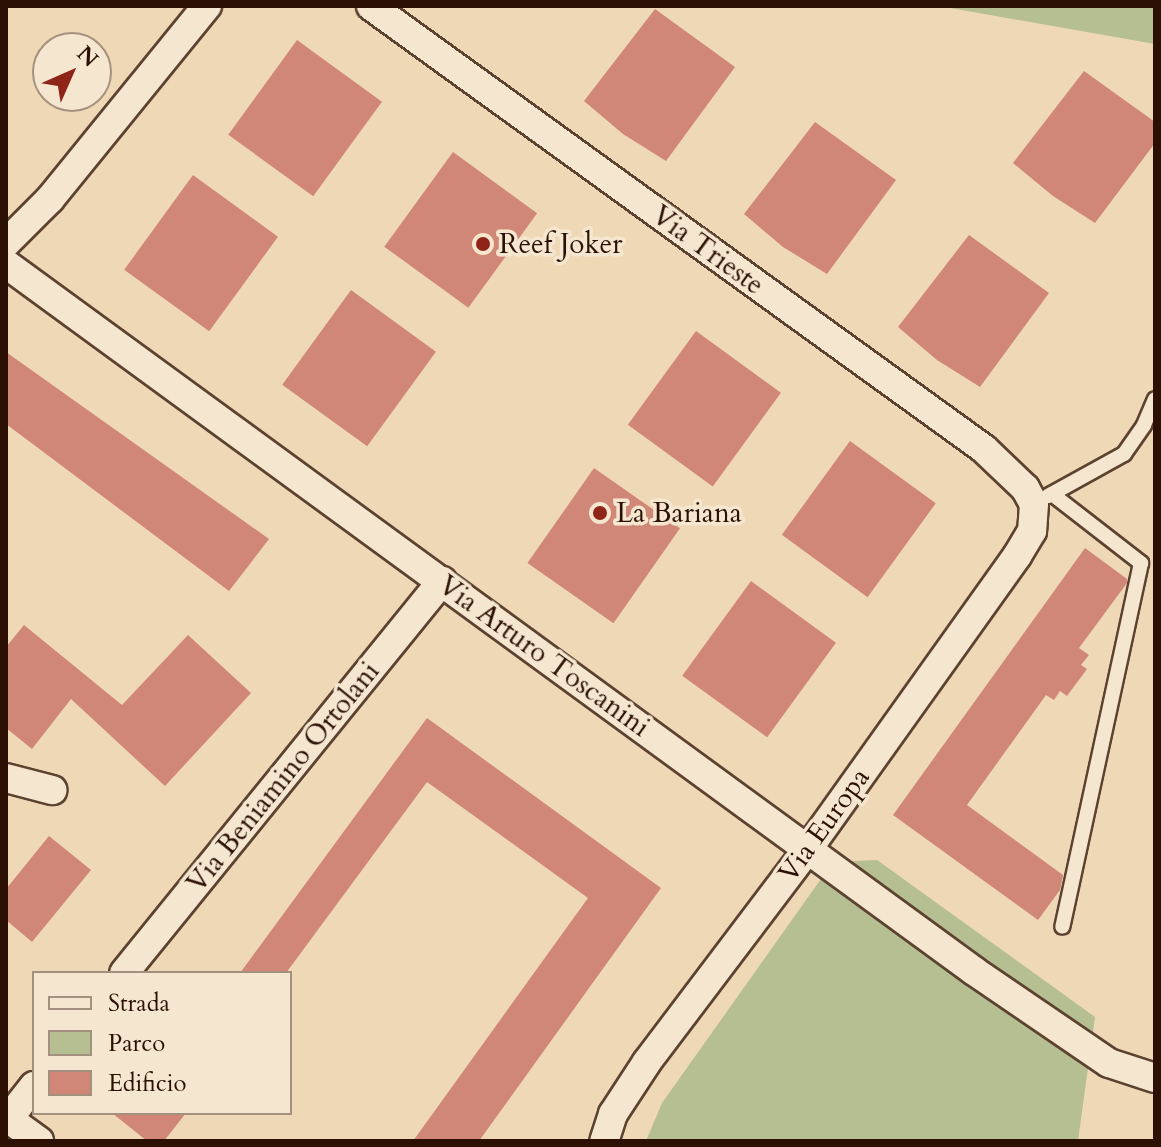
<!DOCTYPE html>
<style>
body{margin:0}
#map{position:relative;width:1161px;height:1147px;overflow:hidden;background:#efd8b6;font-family:Cardo,serif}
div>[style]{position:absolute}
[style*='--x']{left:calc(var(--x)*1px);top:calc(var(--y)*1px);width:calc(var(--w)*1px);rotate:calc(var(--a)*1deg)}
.green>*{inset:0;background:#b5bf91}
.building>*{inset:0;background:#d08777;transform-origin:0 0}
.roads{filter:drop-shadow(2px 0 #5c4230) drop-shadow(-2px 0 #5c4230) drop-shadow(0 2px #5c4230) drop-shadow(0 -2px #5c4230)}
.service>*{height:14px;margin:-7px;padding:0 7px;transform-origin:7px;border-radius:7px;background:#f5e6d0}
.minor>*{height:28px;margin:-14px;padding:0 14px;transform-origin:14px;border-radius:14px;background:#f5e6d0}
.dots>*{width:22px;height:22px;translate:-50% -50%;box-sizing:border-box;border:4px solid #f5e6d0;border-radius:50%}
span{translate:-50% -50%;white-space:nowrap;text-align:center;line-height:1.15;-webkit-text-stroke:7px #f5e6d0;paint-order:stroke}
.poi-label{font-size:28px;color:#2b1003}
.left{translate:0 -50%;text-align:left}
.street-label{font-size:28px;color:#2b1003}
.frame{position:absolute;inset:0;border:8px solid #2b1003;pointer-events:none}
.legend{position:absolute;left:32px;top:971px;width:260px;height:144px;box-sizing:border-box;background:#f5e6d0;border:2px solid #a4907e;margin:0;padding:10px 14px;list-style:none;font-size:24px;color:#2b1003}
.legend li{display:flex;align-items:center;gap:16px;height:40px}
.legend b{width:40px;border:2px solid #a4907e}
.north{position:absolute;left:32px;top:32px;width:80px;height:80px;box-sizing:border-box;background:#f5e6d0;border:2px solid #a4907e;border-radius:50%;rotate:45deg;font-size:22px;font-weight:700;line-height:32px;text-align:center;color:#2b1003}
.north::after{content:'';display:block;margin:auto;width:28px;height:36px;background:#8f2418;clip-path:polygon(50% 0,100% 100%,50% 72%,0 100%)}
</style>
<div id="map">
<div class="green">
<i style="clip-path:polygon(939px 6px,1155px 6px,1155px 44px)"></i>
<i style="clip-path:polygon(877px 860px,1095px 1017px,1078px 1141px,646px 1141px,662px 1103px,833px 862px)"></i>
</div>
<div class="building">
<i style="clip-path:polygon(655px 9px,735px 67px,666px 161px,623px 134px,584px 101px)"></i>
<i style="left:297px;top:40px;width:105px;height:117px;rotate:36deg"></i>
<i style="clip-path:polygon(1084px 71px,1155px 122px,1155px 143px,1095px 223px,1053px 196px,1013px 163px)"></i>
<i style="clip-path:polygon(815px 122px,896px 180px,827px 274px,783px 247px,744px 214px)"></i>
<i style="left:453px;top:152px;width:104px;height:117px;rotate:36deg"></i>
<i style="left:193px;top:175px;width:105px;height:117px;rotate:36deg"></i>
<i style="clip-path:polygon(969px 235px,1049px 293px,980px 387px,937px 360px,898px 327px)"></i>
<i style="left:351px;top:290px;width:105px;height:117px;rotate:36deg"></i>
<i style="left:696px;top:331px;width:105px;height:116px;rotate:36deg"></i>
<i style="clip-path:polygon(6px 352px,269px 539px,229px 591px,6px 424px)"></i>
<i style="left:850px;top:441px;width:106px;height:116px;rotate:36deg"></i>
<i style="left:594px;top:468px;width:105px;height:116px;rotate:35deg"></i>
<i style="clip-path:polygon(1085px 548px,1127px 579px,1127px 583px,1079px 648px,1089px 655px,1081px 665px,1087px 669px,1067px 696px,1060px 691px,1054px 700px,1046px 695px,967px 805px,1063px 875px,1060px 890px,1038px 920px,893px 815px)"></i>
<i style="left:751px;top:581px;width:105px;height:117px;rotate:36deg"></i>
<i style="clip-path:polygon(24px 625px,122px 705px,188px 635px,251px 693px,165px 786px,71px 699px,32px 749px,6px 728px,6px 647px)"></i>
<i style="clip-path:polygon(427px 718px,661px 888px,479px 1141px,413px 1141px,588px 898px,427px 782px,286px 973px,240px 973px)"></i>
<i style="clip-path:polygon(49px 836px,91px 870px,32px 942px,6px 920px,6px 889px)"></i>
<i style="clip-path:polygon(112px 1113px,186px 1113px,164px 1141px,147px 1141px)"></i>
</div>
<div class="roads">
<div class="service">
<i style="--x:1052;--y:494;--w:113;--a:37.8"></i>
<i style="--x:1141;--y:563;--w:372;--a:102.2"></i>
<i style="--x:1048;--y:496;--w:87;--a:-28.9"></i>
<i style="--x:1124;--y:454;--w:35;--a:-55"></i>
<i style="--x:1144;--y:425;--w:28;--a:-67"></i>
</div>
<div class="minor">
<i style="--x:371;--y:6;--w:756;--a:35.85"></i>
<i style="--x:984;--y:449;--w:57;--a:43.6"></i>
<i style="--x:1025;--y:488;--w:18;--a:61"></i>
<i style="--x:1034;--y:504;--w:27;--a:94"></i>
<i style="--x:1032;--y:531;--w:29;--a:121"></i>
<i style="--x:1017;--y:556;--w:360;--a:125.5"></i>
<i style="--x:808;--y:849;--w:267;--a:127.1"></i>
<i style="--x:647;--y:1062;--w:62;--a:123.2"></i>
<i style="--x:613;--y:1114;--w:28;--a:108"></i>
<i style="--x:6;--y:243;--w:62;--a:-45"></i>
<i style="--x:50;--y:199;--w:249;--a:-50.9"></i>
<i style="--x:6;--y:264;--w:1199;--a:36.14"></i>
<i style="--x:974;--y:971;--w:163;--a:34.3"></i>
<i style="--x:1109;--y:1063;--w:48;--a:18.1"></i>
<i style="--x:6;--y:778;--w:48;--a:14.6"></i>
<i style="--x:124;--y:973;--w:505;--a:-50.95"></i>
<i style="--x:6;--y:1117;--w:41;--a:36"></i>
<i style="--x:8;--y:1119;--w:42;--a:-51.8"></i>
</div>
</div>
<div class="dots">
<i style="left:483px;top:244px;background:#8f2418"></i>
<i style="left:600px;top:513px;background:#8f2418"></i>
</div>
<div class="poi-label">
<span class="left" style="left:499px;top:244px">Reef Joker</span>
<span class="left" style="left:616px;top:513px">La Bariana</span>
</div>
<div class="street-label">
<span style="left:708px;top:250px;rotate:36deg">Via Trieste</span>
<span style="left:544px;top:656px;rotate:36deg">Via Arturo Toscanini</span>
<span style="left:283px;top:777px;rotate:-51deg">Via Beniamino Ortolani</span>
<span style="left:824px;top:825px;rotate:-54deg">Via Europa</span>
</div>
<div class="frame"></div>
<ul class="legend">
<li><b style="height:10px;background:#f5e6d0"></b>Strada</li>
<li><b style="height:22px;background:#b5bf91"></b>Parco</li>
<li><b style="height:22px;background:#d08777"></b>Edificio</li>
</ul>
<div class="north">N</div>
</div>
